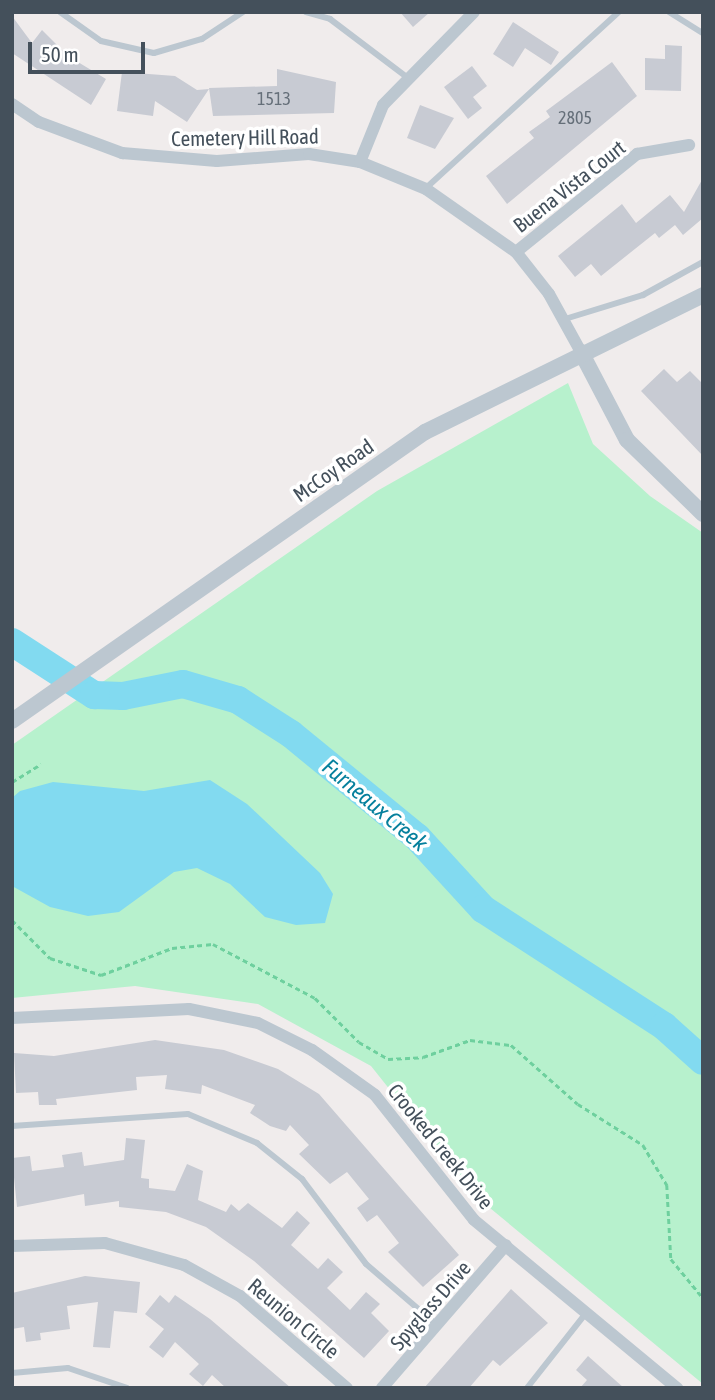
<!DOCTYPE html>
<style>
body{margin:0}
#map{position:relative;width:715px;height:1400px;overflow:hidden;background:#f0ecec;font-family:"Asap Condensed",sans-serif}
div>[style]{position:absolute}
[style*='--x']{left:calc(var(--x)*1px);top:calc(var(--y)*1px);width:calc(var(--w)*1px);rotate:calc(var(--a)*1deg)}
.green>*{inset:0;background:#b7f1cd}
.water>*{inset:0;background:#82daf0}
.river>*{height:28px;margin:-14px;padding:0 14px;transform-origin:14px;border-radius:14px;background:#82daf0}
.building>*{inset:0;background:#c8cbd3}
.path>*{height:2.5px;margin-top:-1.25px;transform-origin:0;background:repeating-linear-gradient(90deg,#6ed09e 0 5px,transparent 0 8.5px)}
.service>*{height:6px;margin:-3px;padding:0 3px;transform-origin:3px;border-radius:3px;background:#bcc7d0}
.minor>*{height:12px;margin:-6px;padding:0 6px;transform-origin:6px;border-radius:6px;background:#bcc7d0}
.tertiary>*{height:16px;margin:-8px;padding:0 8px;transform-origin:8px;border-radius:8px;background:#bcc7d0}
span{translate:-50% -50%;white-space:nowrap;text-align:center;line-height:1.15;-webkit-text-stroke:7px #fff;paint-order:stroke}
.number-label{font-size:18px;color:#656f79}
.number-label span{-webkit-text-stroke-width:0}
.street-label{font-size:21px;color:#44505b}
.water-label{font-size:23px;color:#06809d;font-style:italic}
.frame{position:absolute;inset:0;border:14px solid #44505b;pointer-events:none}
.scale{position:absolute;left:28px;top:42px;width:117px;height:32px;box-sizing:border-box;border:4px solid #44505b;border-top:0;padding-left:9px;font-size:21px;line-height:24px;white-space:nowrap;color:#44505b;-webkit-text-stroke:5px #fff;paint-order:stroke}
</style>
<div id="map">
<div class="green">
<i style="clip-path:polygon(568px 383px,593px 444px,650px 496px,703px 533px,703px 1384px,473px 1194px,371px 1066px,258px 1004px,135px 986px,12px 998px,12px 745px,377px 491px)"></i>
</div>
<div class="water">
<i style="clip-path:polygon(210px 780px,247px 804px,320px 873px,333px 894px,325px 923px,296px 925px,265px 917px,230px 884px,197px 868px,174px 872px,119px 912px,88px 916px,50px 907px,12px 886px,12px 798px,20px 791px,53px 782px,144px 791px)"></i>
</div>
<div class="river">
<i style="--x:12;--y:642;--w:98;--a:32.9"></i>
<i style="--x:94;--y:695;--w:29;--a:2"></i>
<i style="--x:123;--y:696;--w:61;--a:-11.3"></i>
<i style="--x:183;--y:684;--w:57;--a:16.2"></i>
<i style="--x:238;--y:700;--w:63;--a:32.7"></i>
<i style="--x:291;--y:734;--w:163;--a:39.3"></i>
<i style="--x:417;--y:837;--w:98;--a:47.5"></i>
<i style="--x:483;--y:909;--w:216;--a:32.9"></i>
<i style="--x:664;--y:1026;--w:52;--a:41.9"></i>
</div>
<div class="building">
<i style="clip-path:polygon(400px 12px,430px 12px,413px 27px)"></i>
<i style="clip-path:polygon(12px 16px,32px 43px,42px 30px,68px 56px,106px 79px,91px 105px,12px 53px)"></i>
<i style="clip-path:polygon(513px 22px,559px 52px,551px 65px,525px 48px,513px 67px,493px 54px)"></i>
<i style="clip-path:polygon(665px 45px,682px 46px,681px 91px,645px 90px,645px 58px,665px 59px)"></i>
<i style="clip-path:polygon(612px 62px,637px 96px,507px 204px,486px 176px,534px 138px,529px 132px,550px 117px,546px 111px)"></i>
<i style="clip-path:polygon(472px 66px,487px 86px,473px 97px,482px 108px,468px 119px,444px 87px)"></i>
<i style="clip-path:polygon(277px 69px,336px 82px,334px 113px,213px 116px,209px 88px,277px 86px)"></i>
<i style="clip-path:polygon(122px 72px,175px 76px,197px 90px,209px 89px,187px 122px,155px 101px,153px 116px,117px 111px)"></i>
<i style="clip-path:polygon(420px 105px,454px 118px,435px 149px,407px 138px)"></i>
<i style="clip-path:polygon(703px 178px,703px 218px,683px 235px,675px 225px,659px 238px,655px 233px,601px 276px,591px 264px,575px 277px,558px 256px,622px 204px,636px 223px,670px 195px,684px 212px)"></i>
<i style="clip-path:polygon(664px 369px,677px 382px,690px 371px,703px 384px,703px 456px,641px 391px)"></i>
<i style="clip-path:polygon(155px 1040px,224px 1050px,278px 1069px,319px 1094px,459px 1255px,423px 1287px,388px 1252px,399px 1243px,377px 1215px,367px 1222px,357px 1208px,369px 1199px,347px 1172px,330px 1184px,299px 1154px,309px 1145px,290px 1125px,286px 1131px,270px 1126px,250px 1113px,255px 1105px,202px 1085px,201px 1094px,165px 1089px,167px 1075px,136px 1077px,137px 1090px,56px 1099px,57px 1105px,39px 1105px,38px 1092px,16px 1093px,14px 1053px,54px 1056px)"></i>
<i style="clip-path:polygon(126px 1138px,145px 1140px,141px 1178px,149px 1179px,149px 1188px,175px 1191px,187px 1164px,203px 1171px,198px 1200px,226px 1212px,231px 1204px,239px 1211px,248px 1203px,282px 1228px,297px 1211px,310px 1223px,291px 1245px,318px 1269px,328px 1258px,343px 1272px,327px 1288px,350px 1310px,366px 1292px,380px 1304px,371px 1313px,389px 1331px,364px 1358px,254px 1261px,206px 1227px,166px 1212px,119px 1207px,119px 1201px,85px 1206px,84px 1194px,17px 1207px,12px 1158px,30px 1156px,32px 1171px,64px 1167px,62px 1155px,82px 1152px,84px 1166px,124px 1160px)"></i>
<i style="clip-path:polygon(85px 1276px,140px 1282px,137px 1313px,114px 1311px,110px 1348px,93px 1347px,98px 1302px,67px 1306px,70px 1329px,40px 1333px,41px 1340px,26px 1342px,24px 1327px,12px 1329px,12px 1293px)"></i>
<i style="clip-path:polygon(511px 1289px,548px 1323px,500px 1366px,493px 1360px,469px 1388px,424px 1388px)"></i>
<i style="clip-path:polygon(160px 1295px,169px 1303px,175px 1295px,210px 1319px,291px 1388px,226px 1388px,212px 1375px,203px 1386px,189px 1374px,199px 1364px,175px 1342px,163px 1358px,149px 1347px,164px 1329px,145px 1314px)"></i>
<i style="clip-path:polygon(588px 1356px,624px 1388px,580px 1388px,587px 1380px,576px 1370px)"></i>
</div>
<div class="path">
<i style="--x:12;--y:782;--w:34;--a:-32"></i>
<i style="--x:12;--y:920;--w:54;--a:45"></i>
<i style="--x:50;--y:958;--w:54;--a:18.4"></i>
<i style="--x:101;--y:975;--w:76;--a:-20.8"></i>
<i style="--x:172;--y:948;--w:41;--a:-5.6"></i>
<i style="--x:213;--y:944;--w:115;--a:27.9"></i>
<i style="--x:315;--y:998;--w:62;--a:45"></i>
<i style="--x:359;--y:1042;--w:34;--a:30"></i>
<i style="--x:388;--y:1059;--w:35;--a:-3"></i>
<i style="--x:423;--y:1057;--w:50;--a:-19.9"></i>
<i style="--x:470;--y:1040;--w:41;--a:7"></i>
<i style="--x:511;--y:1045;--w:89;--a:41.4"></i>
<i style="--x:578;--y:1104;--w:77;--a:32.2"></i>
<i style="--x:643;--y:1145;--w:47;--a:59"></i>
<i style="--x:667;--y:1185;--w:74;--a:86.9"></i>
<i style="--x:671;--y:1259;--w:50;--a:50.6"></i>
</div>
<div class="service">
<i style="--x:60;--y:12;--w:50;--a:35.3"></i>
<i style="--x:101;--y:41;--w:54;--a:12.8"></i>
<i style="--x:154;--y:53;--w:50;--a:-16.3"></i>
<i style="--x:202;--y:39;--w:49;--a:-33.4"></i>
<i style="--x:306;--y:12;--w:25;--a:16"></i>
<i style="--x:330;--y:19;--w:98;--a:37.1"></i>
<i style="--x:669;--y:12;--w:40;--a:32"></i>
<i style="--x:426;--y:188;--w:261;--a:-42.4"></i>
<i style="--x:565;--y:319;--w:82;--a:-17.1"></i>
<i style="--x:643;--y:295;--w:68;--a:-28.8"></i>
<i style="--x:12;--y:1126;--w:176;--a:-3.9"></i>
<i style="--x:188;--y:1114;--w:75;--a:22.8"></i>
<i style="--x:257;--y:1143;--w:58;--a:38.7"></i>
<i style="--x:302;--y:1179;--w:106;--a:53"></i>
<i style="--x:366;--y:1264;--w:94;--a:40.7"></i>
<i style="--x:12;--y:1373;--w:56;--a:-5.1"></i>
<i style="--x:68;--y:1368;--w:62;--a:18.7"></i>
<i style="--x:527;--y:1388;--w:95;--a:-51.8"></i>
</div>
<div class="minor">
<i style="--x:12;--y:104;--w:32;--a:34"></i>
<i style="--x:39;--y:122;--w:89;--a:20.5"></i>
<i style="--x:122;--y:153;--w:95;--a:4.8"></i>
<i style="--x:217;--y:161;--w:92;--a:-4.4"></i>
<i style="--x:309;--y:154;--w:52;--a:8.9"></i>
<i style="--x:360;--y:162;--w:71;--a:22.2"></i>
<i style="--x:426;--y:189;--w:110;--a:35"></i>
<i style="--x:516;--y:252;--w:53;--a:51.8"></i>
<i style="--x:549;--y:294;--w:66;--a:61.1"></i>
<i style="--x:360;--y:162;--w:61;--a:-68"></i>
<i style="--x:383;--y:105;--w:130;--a:-45.6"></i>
<i style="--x:516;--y:252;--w:156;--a:-39"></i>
<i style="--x:637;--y:154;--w:53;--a:-9.8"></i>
<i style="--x:12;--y:1018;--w:177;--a:-2.9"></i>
<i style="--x:189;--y:1009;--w:70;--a:11.5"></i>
<i style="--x:258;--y:1023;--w:60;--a:26.6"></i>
<i style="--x:312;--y:1050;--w:77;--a:35.5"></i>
<i style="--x:375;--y:1095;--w:159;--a:51.6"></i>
<i style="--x:474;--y:1220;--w:264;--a:39.6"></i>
<i style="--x:12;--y:1246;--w:93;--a:-1.8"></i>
<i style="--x:105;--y:1243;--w:82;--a:15.6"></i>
<i style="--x:184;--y:1265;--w:64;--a:29"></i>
<i style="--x:240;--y:1296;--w:141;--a:40.7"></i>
<i style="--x:382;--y:1388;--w:189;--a:-49.1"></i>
</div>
<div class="tertiary">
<i style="--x:581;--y:352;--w:99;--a:62.4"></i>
<i style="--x:627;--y:440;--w:106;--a:44.2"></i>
<i style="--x:12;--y:721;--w:504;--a:-34.98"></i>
<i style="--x:425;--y:432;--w:310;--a:-26.2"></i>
</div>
<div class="number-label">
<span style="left:274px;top:99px">1513</span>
<span style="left:575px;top:118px">2805</span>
</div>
<div class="street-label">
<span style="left:245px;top:137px;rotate:-1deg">Cemetery Hill Road</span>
<span style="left:569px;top:186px;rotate:-38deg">Buena Vista Court</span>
<span style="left:333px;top:470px;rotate:-35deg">McCoy Road</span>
<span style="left:441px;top:1146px;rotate:51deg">Crooked Creek Drive</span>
<span style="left:430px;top:1305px;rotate:-49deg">Spyglass Drive</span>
<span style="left:294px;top:1318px;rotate:40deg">Reunion Circle</span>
</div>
<div class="water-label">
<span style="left:375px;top:805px;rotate:40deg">Furneaux Creek</span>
</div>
<div class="frame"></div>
<div class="scale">50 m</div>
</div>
